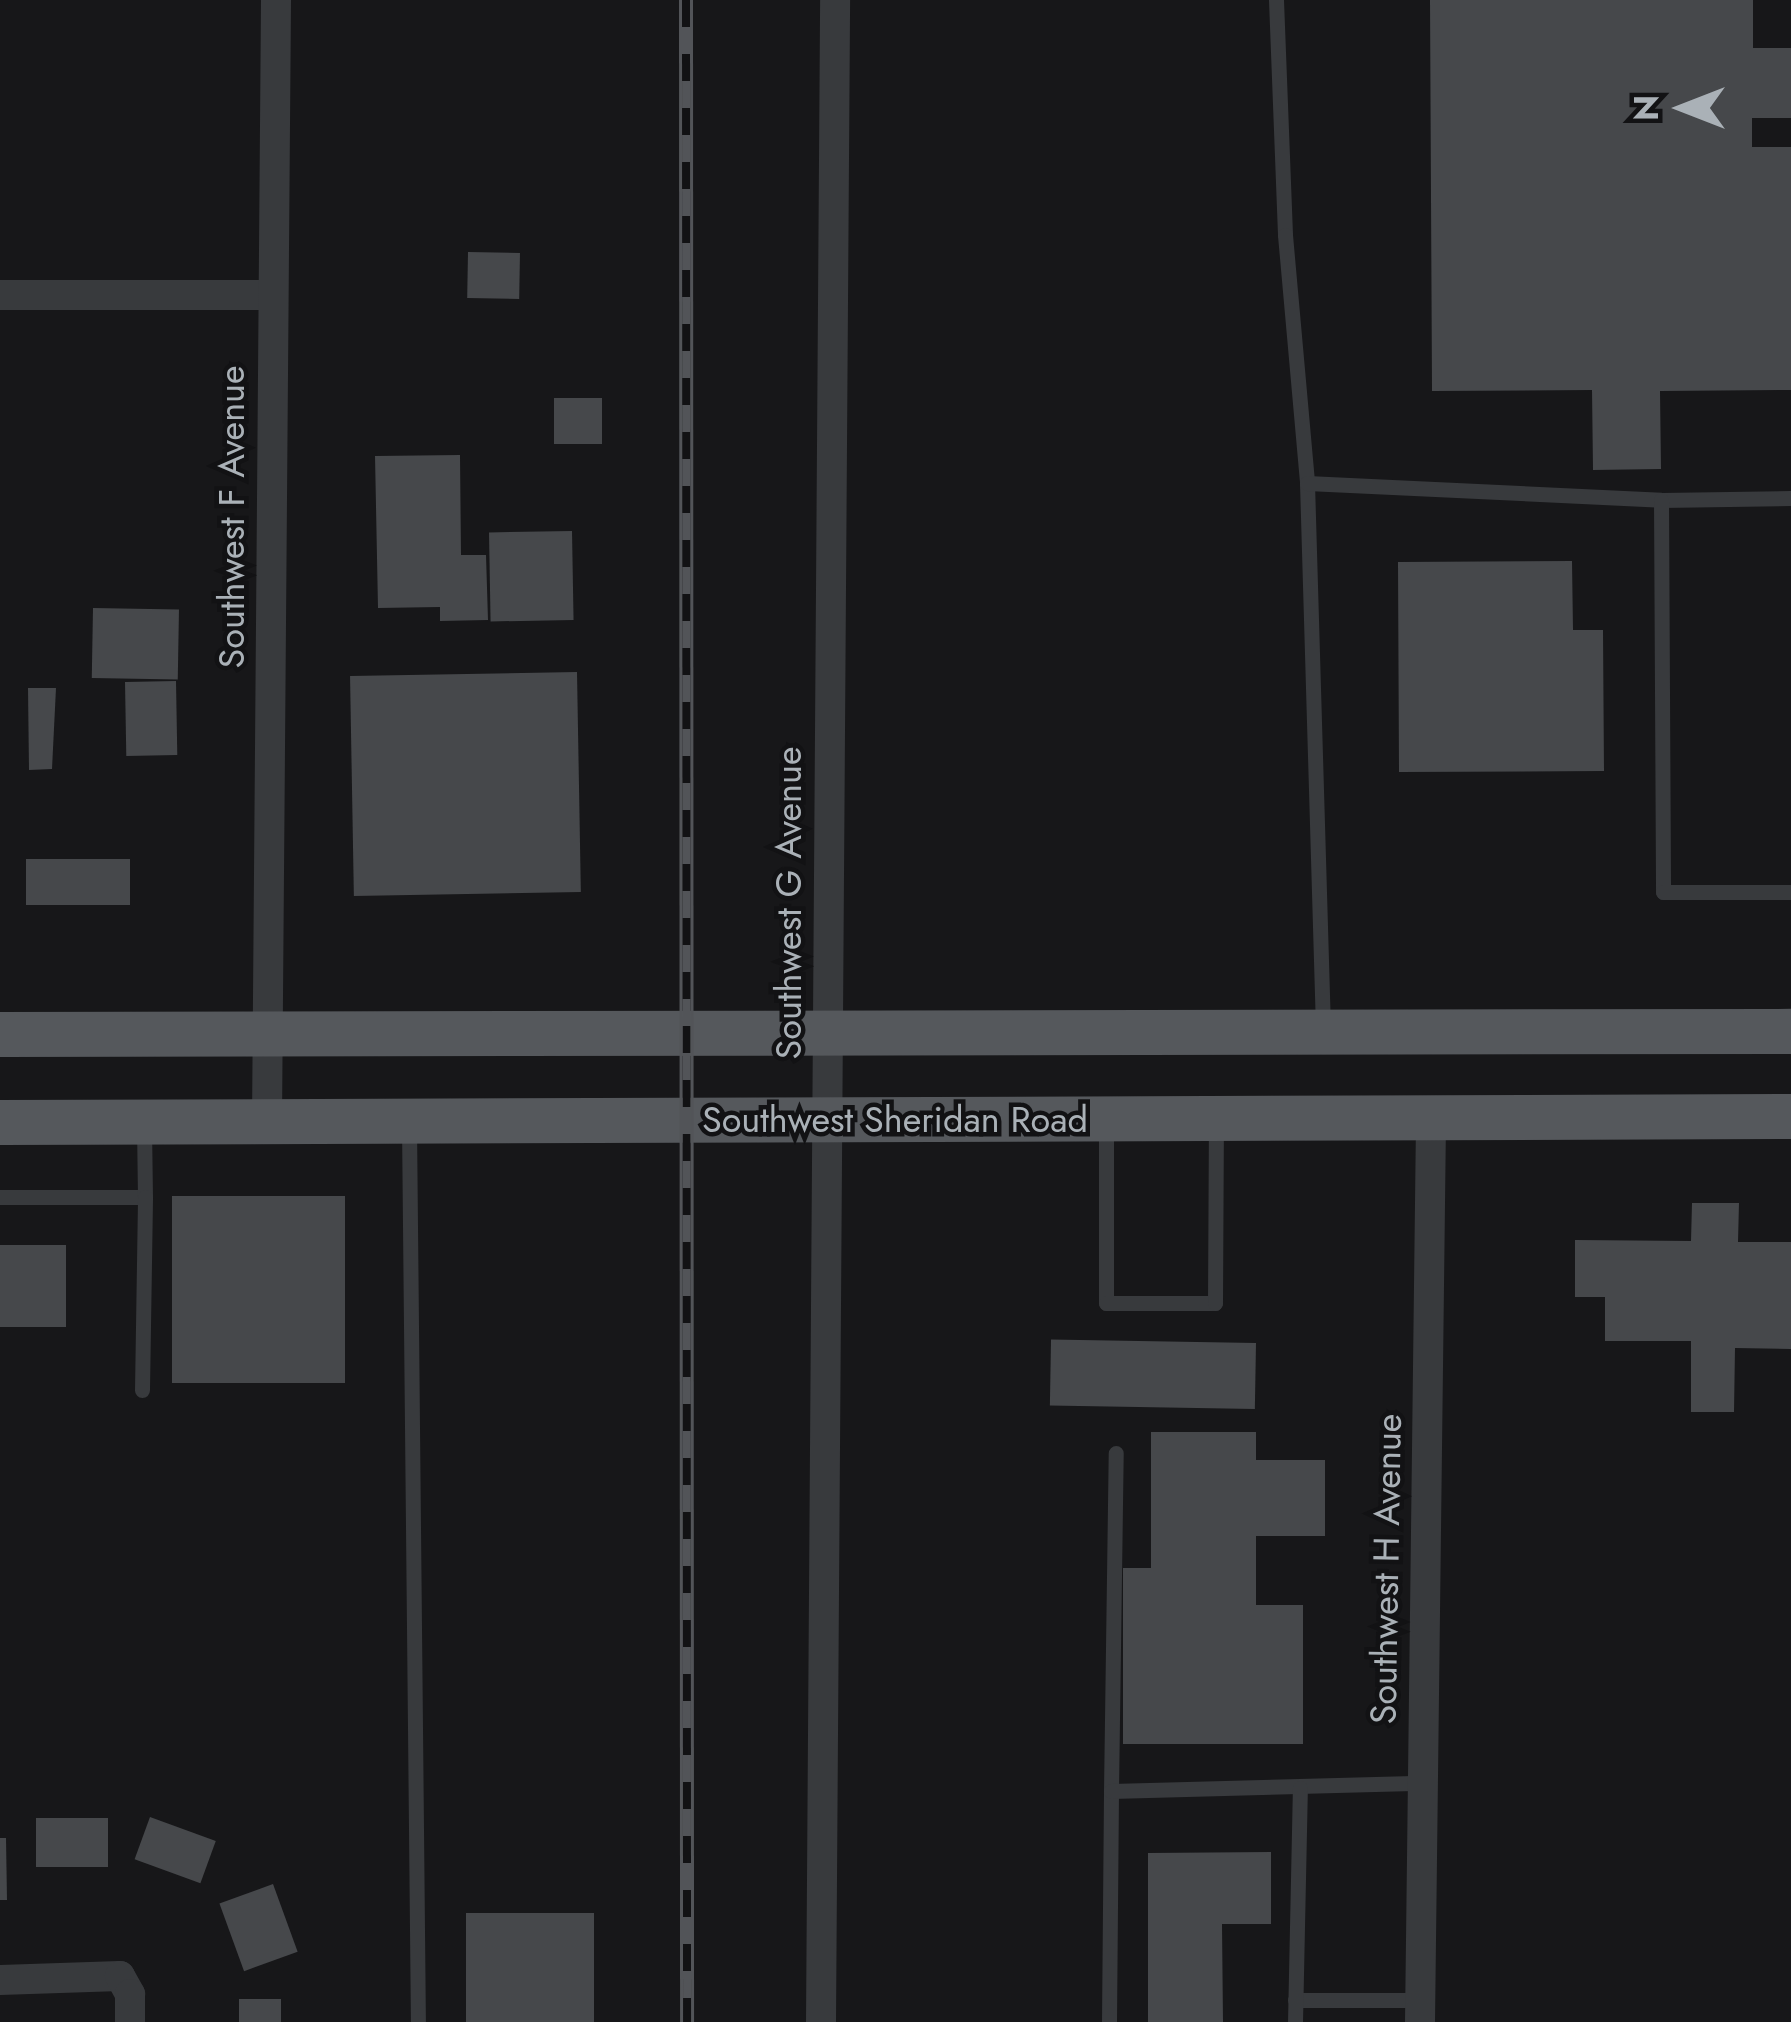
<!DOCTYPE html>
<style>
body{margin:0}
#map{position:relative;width:1791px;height:2022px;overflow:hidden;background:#171719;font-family:Jost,sans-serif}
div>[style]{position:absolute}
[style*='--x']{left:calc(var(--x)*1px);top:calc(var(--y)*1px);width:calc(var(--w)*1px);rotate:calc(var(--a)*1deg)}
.building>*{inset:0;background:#46484b;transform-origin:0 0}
.service>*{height:15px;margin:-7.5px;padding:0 7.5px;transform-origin:7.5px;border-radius:7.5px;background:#383a3d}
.minor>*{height:30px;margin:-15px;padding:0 15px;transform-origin:15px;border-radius:15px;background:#383a3d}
.primary>*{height:45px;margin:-22.5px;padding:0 22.5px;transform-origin:22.5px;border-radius:22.5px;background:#55585c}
.rail>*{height:14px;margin-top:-7px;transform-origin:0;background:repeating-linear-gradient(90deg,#121214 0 27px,#525458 0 54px);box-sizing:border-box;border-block:3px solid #525458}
span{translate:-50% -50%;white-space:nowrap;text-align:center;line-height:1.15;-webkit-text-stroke:9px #121214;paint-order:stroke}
.street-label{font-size:36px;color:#aab1b7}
.north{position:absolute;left:1623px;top:48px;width:120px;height:120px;-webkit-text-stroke:9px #121214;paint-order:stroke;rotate:270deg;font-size:33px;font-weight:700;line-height:48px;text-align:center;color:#aab1b7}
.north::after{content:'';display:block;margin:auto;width:42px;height:54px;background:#aab1b7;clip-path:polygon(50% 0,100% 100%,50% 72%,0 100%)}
</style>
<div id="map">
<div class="building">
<i style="clip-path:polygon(1430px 0,1753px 0,1753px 48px,1791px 48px,1791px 118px,1752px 118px,1752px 147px,1791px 147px,1791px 390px,1660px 391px,1661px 469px,1593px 470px,1592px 390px,1432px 391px)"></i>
<i style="left:468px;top:252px;width:52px;height:46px;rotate:1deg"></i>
<i style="left:602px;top:398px;width:46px;height:48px;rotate:90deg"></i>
<i style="clip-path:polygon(460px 455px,461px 555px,486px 555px,488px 620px,440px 621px,440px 607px,378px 608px,375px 456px)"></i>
<i style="left:572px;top:531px;width:89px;height:83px;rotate:89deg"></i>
<i style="clip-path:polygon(1572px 561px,1573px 630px,1603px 630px,1604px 771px,1399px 772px,1398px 562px)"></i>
<i style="left:93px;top:608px;width:86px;height:70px;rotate:1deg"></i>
<i style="left:577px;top:672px;width:220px;height:227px;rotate:89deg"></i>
<i style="left:176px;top:681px;width:74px;height:51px;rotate:89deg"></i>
<i style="clip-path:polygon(28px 688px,56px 688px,52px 769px,29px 770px)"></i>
<i style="left:26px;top:859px;width:104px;height:46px"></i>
<i style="left:345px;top:1196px;width:187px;height:173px;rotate:90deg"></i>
<i style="clip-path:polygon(1692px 1203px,1739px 1203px,1738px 1242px,1791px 1242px,1791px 1349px,1735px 1348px,1734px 1412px,1691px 1412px,1691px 1341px,1605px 1341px,1605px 1297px,1575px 1297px,1575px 1240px,1691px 1241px)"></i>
<i style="left:0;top:1245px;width:66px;height:82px"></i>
<i style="left:1256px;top:1343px;width:66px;height:205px;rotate:91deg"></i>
<i style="clip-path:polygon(1151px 1432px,1256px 1432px,1256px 1460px,1325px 1460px,1325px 1536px,1256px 1536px,1256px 1605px,1303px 1605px,1303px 1744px,1123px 1744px,1123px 1568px,1151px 1568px)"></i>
<i style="left:150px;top:1817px;width:70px;height:45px;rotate:20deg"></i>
<i style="left:36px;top:1818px;width:72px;height:49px"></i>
<i style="clip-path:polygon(0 1838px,6px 1838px,7px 1900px,0 1900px)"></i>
<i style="clip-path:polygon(1271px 1852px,1271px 1924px,1222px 1924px,1223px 2022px,1148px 2022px,1148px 1853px)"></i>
<i style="left:273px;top:1884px;width:72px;height:57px;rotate:70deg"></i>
<i style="left:466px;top:1913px;width:128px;height:109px"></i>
<i style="left:239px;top:1999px;width:42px;height:23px"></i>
</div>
<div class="service">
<i style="--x:1276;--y:0;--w:235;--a:87.8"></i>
<i style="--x:1285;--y:235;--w:249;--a:84.9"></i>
<i style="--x:1307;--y:483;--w:545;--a:88.32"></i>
<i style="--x:1307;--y:483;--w:354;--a:2.7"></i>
<i style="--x:1661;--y:500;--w:130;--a:-0.9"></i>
<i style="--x:1661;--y:500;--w:392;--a:89.7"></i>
<i style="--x:1663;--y:892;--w:128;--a:0"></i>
<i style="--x:1106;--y:1122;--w:181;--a:90"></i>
<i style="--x:1106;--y:1303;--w:109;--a:0"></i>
<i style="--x:1215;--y:1303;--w:183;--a:-89.7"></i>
<i style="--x:409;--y:1125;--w:897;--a:89.43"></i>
<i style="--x:0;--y:1197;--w:145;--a:0"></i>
<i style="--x:145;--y:1197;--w:68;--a:-90.8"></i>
<i style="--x:142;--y:1390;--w:193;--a:-89.1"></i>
<i style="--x:1111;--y:1791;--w:338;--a:-89.2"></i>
<i style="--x:1295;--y:2000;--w:126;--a:0"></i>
<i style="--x:1109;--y:2022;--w:231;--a:-89.5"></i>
<i style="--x:1111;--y:1791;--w:312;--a:-1.5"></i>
<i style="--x:1295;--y:2022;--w:234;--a:-88.8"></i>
</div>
<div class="minor">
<i style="--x:0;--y:295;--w:273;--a:0"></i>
<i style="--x:267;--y:1122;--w:1122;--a:-89.54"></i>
<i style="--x:0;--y:1980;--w:120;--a:-1.9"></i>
<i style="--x:120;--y:1976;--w:21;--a:61"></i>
<i style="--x:130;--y:1994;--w:28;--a:90"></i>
<i style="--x:821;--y:2022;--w:2022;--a:-89.6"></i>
<i style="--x:1420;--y:2022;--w:905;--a:-89.3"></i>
</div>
<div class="primary">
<i style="--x:0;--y:1034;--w:1791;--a:-0.1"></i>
<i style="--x:0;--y:1122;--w:1791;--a:-0.19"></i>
</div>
<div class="rail">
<i style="--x:686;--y:0;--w:2022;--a:89.97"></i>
</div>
<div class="street-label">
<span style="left:232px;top:517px;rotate:-90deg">Southwest F Avenue</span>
<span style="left:789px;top:903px;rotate:-90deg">Southwest G Avenue</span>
<span style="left:895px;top:1120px">Southwest Sheridan Road</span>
<span style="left:1386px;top:1569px;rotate:-89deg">Southwest H Avenue</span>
</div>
<div class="north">N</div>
</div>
